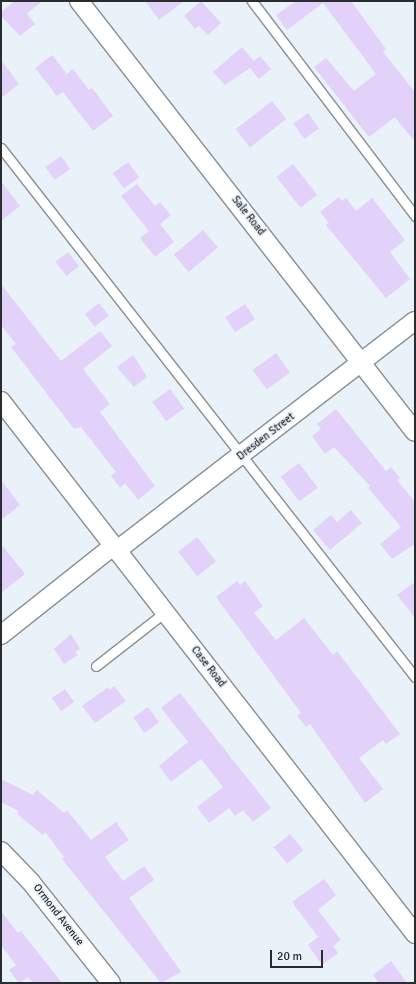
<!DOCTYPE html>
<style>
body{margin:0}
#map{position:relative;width:416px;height:984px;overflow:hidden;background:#eaf2f9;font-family:Signika,sans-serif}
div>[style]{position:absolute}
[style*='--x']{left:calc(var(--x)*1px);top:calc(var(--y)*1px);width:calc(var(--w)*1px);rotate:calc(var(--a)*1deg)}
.building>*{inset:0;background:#e2d1f9;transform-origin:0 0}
.roads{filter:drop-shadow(1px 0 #888f95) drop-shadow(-1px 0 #888f95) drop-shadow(0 1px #888f95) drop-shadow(0 -1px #888f95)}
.lane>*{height:9px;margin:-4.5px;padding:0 4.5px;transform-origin:4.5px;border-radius:4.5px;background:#fff}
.street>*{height:18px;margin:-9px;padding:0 9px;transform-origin:9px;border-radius:9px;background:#fff}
span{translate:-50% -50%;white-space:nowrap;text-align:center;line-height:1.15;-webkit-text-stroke:3.5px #eaf2f9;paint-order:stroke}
.street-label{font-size:11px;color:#2a2d2f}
.frame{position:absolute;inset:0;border:2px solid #2a2d2f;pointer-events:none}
.scale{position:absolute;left:270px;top:950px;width:53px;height:18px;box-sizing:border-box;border:2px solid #2a2d2f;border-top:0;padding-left:5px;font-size:12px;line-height:14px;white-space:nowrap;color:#2a2d2f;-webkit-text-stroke:3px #eaf2f9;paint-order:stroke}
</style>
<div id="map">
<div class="building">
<i style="clip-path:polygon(15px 1px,42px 1px,27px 14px,35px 24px,20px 36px,1px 16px,1px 12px)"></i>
<i style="clip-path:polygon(145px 1px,184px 1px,159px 20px)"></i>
<i style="clip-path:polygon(201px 1px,221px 23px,208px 35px,199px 26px,195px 29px,184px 16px)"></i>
<i style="clip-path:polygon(296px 1px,351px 1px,386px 49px,383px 52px,415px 92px,415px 142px,395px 117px,369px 137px,314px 67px,326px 58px,354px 91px,376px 74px,323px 3px,287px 30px,276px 15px)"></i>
<i style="clip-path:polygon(242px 47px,254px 61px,260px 56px,271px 69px,259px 79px,250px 68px,225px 85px,213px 72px)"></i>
<i style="clip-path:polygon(52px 55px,67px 74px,73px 69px,89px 90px,92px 88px,113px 116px,93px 131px,63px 92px,57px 96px,35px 68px)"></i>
<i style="clip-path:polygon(1px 60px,19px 84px,1px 98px)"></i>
<i style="left:272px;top:101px;width:23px;height:46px;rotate:52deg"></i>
<i style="left:308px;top:113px;width:19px;height:18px;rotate:54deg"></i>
<i style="left:61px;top:156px;width:16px;height:19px;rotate:55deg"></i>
<i style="left:128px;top:162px;width:19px;height:19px;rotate:54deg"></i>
<i style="left:293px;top:164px;width:39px;height:21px;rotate:52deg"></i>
<i style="clip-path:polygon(1px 181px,20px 206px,1px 221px)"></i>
<i style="clip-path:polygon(137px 184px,155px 206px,160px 202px,171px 215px,160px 224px,174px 242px,155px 257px,140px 238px,149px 231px,121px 196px)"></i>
<i style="clip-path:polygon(339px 197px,342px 201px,346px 198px,356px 211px,372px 198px,405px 240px,390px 252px,410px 279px,386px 298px,326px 225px,329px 223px,320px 212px)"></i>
<i style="left:203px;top:230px;width:23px;height:38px;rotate:50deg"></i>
<i style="left:68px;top:252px;width:18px;height:16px;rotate:52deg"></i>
<i style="clip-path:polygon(1px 284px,61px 361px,100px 331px,112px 346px,83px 369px,110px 404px,100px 412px,155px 486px,138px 500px,125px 483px,120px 488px,111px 476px,116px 472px,81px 427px,74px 429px,11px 347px,16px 344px,1px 325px)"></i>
<i style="left:99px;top:303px;width:16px;height:18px;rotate:52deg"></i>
<i style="left:245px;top:304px;width:18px;height:24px;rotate:56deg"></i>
<i style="left:276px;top:353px;width:24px;height:29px;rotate:54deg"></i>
<i style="clip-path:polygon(133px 355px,147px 377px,134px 387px,117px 367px)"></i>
<i style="left:170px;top:389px;width:24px;height:22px;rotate:54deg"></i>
<i style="clip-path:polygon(336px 409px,386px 471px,391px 467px,400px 478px,397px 480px,415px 502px,415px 544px,392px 559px,380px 544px,401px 527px,368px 488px,370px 486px,334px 447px,325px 454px,312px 436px,321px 429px,317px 424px)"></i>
<i style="left:299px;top:463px;width:31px;height:23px;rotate:53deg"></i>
<i style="clip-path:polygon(1px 480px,20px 505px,1px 520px)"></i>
<i style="clip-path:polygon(351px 510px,362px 523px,330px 550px,313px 530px,331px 515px,337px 522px)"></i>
<i style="left:197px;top:537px;width:31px;height:24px;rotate:52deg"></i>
<i style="clip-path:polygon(1px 544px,25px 574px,1px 593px)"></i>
<i style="clip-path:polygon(237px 581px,240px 585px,245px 581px,263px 606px,254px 613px,276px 640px,304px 618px,333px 655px,337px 651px,400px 734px,386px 744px,383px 740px,359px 758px,383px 789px,365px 803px,310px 724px,306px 727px,297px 716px,301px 713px,216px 597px)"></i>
<i style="clip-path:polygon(415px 582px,415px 618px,397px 595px)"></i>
<i style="clip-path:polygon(71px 634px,80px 649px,75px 652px,78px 655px,64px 664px,54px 649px)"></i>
<i style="clip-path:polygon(114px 686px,126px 701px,95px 723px,82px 706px,108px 687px,110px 690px)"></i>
<i style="left:65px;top:689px;width:16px;height:16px;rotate:55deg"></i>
<i style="clip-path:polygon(180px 693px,271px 808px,253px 822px,243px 810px,235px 816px,229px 808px,209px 823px,197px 807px,223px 787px,201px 759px,171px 782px,159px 766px,188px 742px,161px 708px)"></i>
<i style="left:148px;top:707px;width:19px;height:18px;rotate:54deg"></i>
<i style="clip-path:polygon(1px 779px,33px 795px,37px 790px,64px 813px,67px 810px,91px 840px,116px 822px,129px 840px,105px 857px,123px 881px,144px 866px,154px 880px,129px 898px,181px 972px,161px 983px,62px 859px,64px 857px,45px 832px,43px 835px,17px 814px,19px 811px,1px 802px)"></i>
<i style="left:290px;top:834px;width:21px;height:21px;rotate:51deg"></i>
<i style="clip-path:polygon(324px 879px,336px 895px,318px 910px,341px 940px,333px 946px,338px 953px,322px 965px,308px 945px,318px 937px,292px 902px)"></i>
<i style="clip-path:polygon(1px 911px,18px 933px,21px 931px,62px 983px,33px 983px,28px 977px,19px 983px,9px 970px,16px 965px,1px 945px)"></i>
<i style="clip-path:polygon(391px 961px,407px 983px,379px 983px,373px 975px)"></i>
</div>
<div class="roads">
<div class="lane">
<i style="--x:252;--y:1;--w:270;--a:52.8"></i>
<i style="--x:1;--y:148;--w:672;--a:51.95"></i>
<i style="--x:96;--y:666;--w:88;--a:-38"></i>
</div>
<div class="street">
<i style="--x:79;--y:1;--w:546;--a:52.06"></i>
<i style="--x:1;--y:401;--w:675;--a:52.16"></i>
<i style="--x:116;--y:551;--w:377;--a:-37.6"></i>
<i style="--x:1;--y:635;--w:142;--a:-38.4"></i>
<i style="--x:1;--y:851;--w:42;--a:46"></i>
<i style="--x:30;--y:881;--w:130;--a:51.5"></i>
</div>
</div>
<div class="street-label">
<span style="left:248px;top:216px;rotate:52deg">Sale Road</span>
<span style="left:266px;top:437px;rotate:-38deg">Dresden Street</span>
<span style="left:208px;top:667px;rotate:52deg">Case Road</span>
<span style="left:58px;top:915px;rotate:52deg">Ormond Avenue</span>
</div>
<div class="frame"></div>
<div class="scale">20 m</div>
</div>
